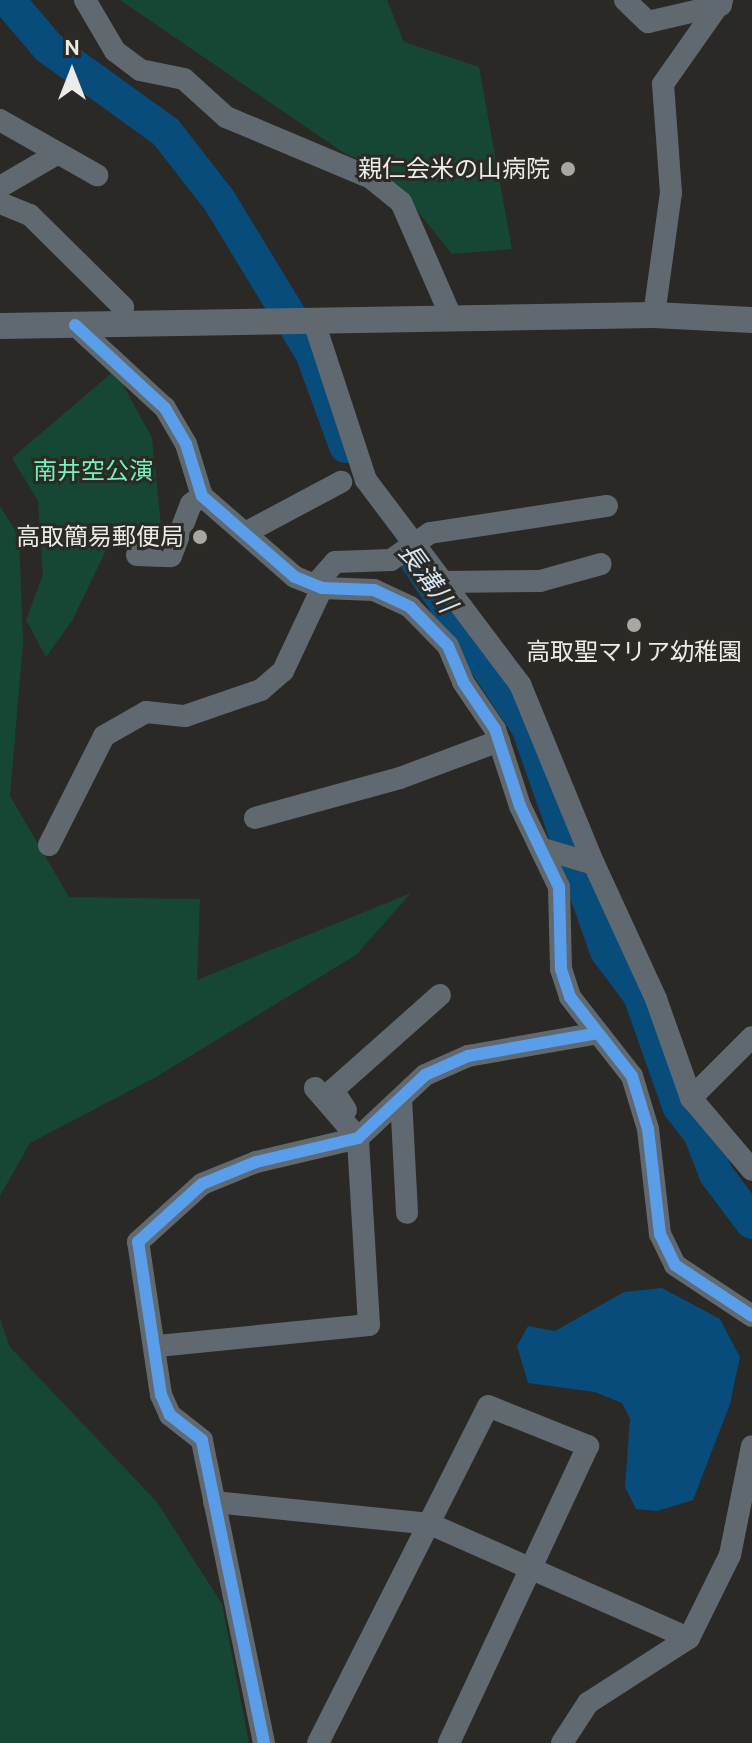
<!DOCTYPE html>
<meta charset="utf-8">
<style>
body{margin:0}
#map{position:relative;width:752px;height:1743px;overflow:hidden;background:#2a2925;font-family:Cabin,"Noto Sans JP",sans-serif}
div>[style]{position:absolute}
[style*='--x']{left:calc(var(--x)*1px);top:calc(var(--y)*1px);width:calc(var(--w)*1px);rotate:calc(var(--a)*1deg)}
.green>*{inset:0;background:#164634}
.water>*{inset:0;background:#074c7b}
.river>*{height:34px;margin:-17px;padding:0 17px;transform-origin:17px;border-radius:17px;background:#074c7b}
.minor>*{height:22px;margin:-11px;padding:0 11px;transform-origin:11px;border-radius:11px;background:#60696f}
.tertiary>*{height:26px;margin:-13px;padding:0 13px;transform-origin:13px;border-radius:13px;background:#60696f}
.cycleway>*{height:12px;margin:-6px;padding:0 6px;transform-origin:6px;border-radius:6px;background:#5a9eea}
.dots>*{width:22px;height:22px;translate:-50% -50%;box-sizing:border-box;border:4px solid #2b2a24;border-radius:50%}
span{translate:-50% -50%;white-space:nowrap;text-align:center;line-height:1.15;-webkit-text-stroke:6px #2b2a24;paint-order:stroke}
.poi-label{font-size:24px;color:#ecebe7}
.right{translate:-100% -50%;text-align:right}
.park-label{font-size:24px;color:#73f2bc}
.water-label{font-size:26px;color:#d6e6f5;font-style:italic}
.north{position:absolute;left:32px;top:32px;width:80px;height:80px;-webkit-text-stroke:6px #2b2a24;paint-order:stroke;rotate:0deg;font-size:22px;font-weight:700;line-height:32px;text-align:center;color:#ecebe7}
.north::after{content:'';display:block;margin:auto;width:28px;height:36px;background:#ecebe7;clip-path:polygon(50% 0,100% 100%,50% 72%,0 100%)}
</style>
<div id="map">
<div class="green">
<i style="clip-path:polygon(120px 0,387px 0,404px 42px,479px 67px,512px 249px,452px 254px,386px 172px,344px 153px)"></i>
<i style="clip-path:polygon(115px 370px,152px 438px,161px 525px,112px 538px,72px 621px,46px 657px,26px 620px,43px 575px,38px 501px,12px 458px)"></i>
<i style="clip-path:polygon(0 506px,19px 536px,23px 643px,10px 796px,69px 897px,200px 899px,197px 980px,411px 893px,356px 955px,156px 1077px,30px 1143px,0 1196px)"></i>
<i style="clip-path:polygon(0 1319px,10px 1347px,157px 1502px,222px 1604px,249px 1743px,0 1743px)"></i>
</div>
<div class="water">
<i style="clip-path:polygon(662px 1288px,720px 1319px,740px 1357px,730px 1404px,693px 1500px,657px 1511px,636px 1509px,625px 1487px,630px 1419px,622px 1403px,595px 1392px,528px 1383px,517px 1346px,528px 1326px,555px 1331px,624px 1292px)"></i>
</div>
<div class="river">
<i style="--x:8;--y:0;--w:62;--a:49.6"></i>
<i style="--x:48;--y:47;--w:145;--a:35.8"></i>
<i style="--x:166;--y:132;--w:86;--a:52.1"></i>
<i style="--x:219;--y:200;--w:179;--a:58.7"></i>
<i style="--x:312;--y:353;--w:99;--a:69.9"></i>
<i style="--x:411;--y:551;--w:211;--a:56.4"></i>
<i style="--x:528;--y:727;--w:238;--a:70.6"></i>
<i style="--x:607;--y:951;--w:55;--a:53.1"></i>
<i style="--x:640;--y:995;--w:118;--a:70.6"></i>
<i style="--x:679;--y:1106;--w:34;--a:52"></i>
<i style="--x:700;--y:1133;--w:44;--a:68.7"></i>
<i style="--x:716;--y:1174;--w:60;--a:53.1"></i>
</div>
<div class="minor">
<i style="--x:85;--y:0;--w:59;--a:59.5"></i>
<i style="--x:115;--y:51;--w:31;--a:37"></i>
<i style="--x:140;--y:70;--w:45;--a:11.6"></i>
<i style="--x:184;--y:79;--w:57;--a:42.1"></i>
<i style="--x:226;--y:117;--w:157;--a:22.8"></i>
<i style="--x:371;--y:178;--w:38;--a:39"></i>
<i style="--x:401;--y:202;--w:128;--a:66.4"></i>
<i style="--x:625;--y:0;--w:32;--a:44"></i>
<i style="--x:648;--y:22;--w:75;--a:-13.1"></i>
<i style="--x:0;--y:120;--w:112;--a:29.6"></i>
<i style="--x:0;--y:187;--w:64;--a:-30.2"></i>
<i style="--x:0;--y:203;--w:32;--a:22"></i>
<i style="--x:30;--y:215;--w:131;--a:44.7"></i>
<i style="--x:654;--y:315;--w:123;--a:-82.1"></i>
<i style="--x:671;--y:193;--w:109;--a:-94.2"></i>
<i style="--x:663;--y:84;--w:103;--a:-54.9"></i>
<i style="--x:314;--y:322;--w:166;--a:71.8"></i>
<i style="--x:366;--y:480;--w:256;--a:53"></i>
<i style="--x:520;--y:684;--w:195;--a:67.7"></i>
<i style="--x:75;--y:325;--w:122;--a:42.7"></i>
<i style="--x:165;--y:408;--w:42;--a:59.7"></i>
<i style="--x:186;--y:444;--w:54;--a:72.9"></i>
<i style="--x:202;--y:496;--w:123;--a:41.1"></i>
<i style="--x:295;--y:577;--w:29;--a:22"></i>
<i style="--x:322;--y:588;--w:52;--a:2.2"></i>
<i style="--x:374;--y:590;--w:40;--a:25"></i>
<i style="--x:410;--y:607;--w:54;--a:45.7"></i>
<i style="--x:448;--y:646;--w:39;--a:67"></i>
<i style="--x:463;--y:682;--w:57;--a:55.8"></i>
<i style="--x:495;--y:729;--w:81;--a:72"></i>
<i style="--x:520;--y:806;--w:90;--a:64.3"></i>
<i style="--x:559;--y:887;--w:82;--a:88.6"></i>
<i style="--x:561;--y:969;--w:29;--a:72"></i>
<i style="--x:570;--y:997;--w:100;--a:51.9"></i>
<i style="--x:632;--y:1076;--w:55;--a:73.2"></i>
<i style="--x:648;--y:1129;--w:106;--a:83.5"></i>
<i style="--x:660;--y:1234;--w:34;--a:64"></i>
<i style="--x:675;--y:1265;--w:92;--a:33.5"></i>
<i style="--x:245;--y:533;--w:109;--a:-28"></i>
<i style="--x:137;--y:555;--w:34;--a:2"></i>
<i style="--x:171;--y:556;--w:56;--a:-69"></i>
<i style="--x:191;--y:504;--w:14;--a:-36"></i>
<i style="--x:444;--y:582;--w:96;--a:-0.6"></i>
<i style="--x:540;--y:581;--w:63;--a:-15.6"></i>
<i style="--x:315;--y:585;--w:30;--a:-49"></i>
<i style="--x:335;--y:562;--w:56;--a:-2"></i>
<i style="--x:391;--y:560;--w:47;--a:-34.7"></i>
<i style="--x:430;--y:533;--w:179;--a:-8.7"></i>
<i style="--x:255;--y:818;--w:150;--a:-15.4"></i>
<i style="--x:400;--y:778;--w:106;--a:-20.5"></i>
<i style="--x:49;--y:845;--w:122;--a:-63.2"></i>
<i style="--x:104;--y:736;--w:48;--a:-29.7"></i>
<i style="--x:146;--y:712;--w:39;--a:6"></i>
<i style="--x:185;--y:716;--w:80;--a:-18.9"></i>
<i style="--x:261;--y:690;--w:29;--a:-41"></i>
<i style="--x:283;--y:671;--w:92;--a:-64.8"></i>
<i style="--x:543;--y:849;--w:53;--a:16.4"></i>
<i style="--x:594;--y:864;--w:149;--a:65.3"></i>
<i style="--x:656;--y:999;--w:105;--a:70.5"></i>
<i style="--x:691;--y:1098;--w:94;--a:49.7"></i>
<i style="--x:401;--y:1098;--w:115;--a:87"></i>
<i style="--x:691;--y:1098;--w:86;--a:-45"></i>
<i style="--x:346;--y:1110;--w:24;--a:-123"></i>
<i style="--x:333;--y:1090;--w:143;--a:-41.6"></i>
<i style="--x:158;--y:1346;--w:212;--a:-5.7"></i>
<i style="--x:369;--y:1325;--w:187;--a:-93.4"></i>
<i style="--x:358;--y:1138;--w:66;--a:-130.7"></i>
<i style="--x:214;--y:1502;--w:217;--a:5.8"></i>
<i style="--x:430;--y:1524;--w:283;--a:23.8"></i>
<i style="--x:264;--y:1743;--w:309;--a:-101.6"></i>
<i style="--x:202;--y:1440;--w:41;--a:-142"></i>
<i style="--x:170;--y:1415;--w:22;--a:-114"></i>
<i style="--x:161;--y:1395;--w:155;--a:-98.5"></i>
<i style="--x:138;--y:1242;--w:86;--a:-42.2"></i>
<i style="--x:202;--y:1184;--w:58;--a:-22.2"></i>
<i style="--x:256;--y:1162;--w:105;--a:-13.2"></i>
<i style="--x:358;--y:1138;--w:92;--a:-43.2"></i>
<i style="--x:425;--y:1075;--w:47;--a:-23.8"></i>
<i style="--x:468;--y:1056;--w:132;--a:-10"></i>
<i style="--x:318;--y:1743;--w:377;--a:-63.2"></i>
<i style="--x:488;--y:1406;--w:108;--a:21.8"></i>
<i style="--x:588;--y:1446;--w:328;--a:115.1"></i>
<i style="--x:562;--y:1743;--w:48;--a:-57"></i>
<i style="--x:588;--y:1703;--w:120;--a:-32.8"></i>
<i style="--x:689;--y:1638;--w:93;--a:-63.7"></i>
<i style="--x:730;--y:1555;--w:111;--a:-78.6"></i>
</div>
<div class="tertiary">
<i style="--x:0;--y:326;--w:654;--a:-0.96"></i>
<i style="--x:654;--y:315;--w:98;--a:2.9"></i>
</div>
<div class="cycleway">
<i style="--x:75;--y:325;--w:122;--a:42.7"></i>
<i style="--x:165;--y:408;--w:42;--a:59.7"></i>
<i style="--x:186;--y:444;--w:54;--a:72.9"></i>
<i style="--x:202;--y:496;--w:123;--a:41.1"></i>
<i style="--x:295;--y:577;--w:29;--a:22"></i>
<i style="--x:322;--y:588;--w:52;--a:2.2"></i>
<i style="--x:374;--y:590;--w:40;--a:25"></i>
<i style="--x:410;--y:607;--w:54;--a:45.7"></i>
<i style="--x:448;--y:646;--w:39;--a:67"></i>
<i style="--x:463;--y:682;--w:57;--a:55.8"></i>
<i style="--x:495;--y:729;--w:81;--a:72"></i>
<i style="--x:520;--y:806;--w:90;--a:64.3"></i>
<i style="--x:559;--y:887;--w:82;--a:88.6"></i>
<i style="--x:561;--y:969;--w:29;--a:72"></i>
<i style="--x:570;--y:997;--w:100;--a:51.9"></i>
<i style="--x:632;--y:1076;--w:55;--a:73.2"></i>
<i style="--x:648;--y:1129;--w:106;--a:83.5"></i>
<i style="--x:660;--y:1234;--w:34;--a:64"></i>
<i style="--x:675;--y:1265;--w:92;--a:33.5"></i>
<i style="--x:264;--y:1743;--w:309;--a:-101.6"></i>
<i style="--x:202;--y:1440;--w:41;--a:-142"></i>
<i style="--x:170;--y:1415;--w:22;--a:-114"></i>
<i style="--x:161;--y:1395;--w:155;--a:-98.5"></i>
<i style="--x:138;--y:1242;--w:86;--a:-42.2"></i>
<i style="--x:202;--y:1184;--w:58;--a:-22.2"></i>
<i style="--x:256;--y:1162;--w:105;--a:-13.2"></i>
<i style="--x:358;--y:1138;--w:92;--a:-43.2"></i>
<i style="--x:425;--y:1075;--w:47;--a:-23.8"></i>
<i style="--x:468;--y:1056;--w:132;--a:-10"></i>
</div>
<div class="dots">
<i style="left:568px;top:169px;background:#a8a7a3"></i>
<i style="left:200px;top:537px;background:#a8a7a3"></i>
<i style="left:634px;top:625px;background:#a8a7a3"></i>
</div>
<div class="poi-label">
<span class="right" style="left:550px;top:169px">親仁会米の山病院</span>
<span class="right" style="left:184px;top:537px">高取簡易郵便局</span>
<span style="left:634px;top:652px">高取聖マリア幼稚園</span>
</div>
<div class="park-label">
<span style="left:93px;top:471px">南井空公演</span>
</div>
<div class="water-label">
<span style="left:427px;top:578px;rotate:54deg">長溝川</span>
</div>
<div class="north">N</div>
</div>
